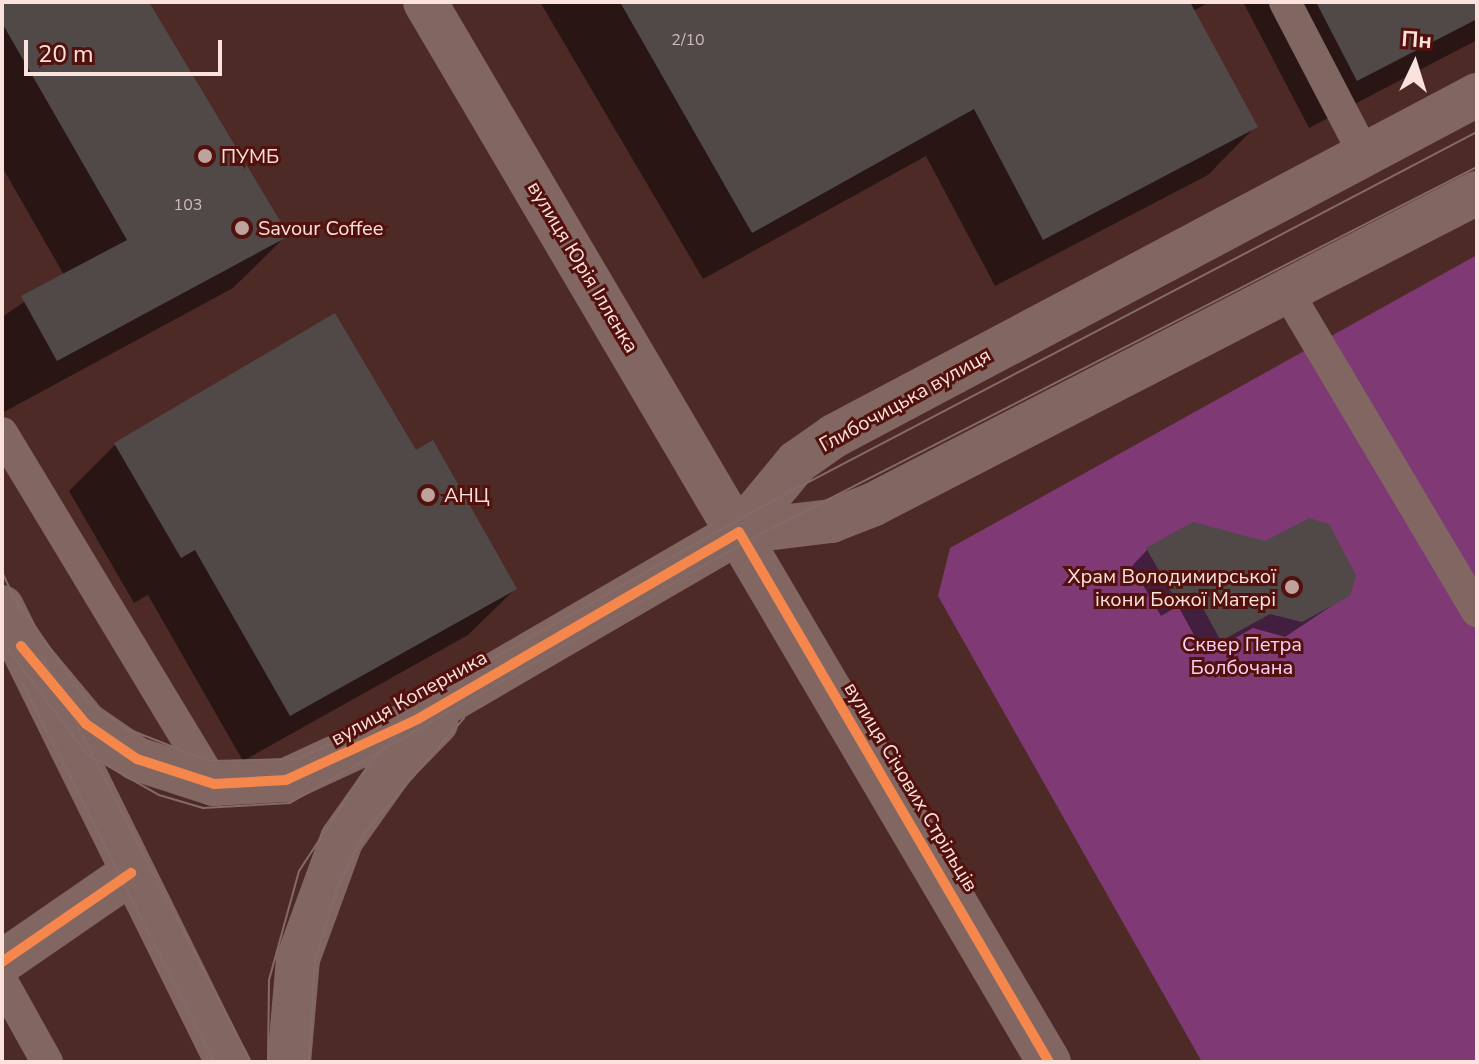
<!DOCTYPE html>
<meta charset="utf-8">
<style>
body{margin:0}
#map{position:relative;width:1479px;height:1064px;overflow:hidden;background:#4e2a26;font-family:"Nunito Sans",sans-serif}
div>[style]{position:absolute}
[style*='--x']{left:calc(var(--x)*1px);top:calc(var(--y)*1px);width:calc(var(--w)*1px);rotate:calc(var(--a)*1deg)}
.green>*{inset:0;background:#7f3a76}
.shadow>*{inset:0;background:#0007}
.building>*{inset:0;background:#504948}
.service>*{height:32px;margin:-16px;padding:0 16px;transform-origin:16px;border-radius:16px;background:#816662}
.minor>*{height:44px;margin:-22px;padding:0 22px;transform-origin:22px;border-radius:22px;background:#816662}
.secondary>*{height:44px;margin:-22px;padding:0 22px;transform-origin:22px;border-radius:22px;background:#816662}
.tram>*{height:2px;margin:-1px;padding:0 1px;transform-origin:1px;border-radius:1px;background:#856b67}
.cycleway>*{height:10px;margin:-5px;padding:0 5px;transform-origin:5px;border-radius:5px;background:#f5874c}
.dots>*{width:22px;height:22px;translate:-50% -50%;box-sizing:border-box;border:4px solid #52110c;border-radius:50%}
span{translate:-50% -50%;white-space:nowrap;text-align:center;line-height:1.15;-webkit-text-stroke:6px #52110c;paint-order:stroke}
.number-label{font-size:16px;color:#d0bcb8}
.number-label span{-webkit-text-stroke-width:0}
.poi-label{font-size:20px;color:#fbe2dd}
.left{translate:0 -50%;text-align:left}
.right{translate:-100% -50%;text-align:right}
.street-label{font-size:20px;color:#fbe2dd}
.park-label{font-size:20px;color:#fcd0f7}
.frame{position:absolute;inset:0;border:4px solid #fbe2dd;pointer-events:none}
.north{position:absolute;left:1375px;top:24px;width:80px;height:80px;-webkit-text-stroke:6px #52110c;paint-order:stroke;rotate:4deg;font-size:22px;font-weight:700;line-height:32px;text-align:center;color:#fbe2dd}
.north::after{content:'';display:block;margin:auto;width:28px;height:36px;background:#fbe2dd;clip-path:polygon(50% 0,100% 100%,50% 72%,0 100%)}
.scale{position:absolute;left:24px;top:40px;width:198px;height:36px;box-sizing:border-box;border:4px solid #fbe2dd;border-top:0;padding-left:10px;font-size:24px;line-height:28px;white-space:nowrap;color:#fbe2dd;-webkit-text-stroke:6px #52110c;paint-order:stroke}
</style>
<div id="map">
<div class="green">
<i style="clip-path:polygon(1477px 255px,1477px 1062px,1202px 1062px,938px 596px,950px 548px)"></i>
</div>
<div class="shadow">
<i style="clip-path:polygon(2px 2px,146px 2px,286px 236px,233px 288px,4px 412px,2px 317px,64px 275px,2px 167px)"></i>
<i style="clip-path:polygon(540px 2px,1210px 2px,1193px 11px,1255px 127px,1208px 175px,995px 286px,926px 156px,703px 279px)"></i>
<i style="clip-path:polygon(1243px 2px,1477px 2px,1477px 40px,1309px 128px)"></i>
<i style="clip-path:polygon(334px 316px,416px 452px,515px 589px,468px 635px,243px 761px,148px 595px,134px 603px,69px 491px,115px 445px)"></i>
<i style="clip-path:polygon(1266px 544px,1348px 595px,1285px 637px,1253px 628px,1205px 655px,1178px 606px,1161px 616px,1132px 566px,1147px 550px)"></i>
</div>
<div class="building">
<i style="clip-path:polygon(2px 2px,149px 2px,289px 236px,57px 361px,21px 296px,127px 240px,2px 23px)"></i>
<i style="clip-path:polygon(620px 2px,1190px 2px,1258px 127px,1043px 240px,974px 109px,752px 233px)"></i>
<i style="clip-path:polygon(1316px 2px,1477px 2px,1477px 19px,1357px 81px)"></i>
<i style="clip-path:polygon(335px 313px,416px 450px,433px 440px,517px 589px,290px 716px,195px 550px,181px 558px,114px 443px)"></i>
<i style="clip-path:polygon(1309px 518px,1329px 524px,1356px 575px,1350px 596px,1302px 622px,1270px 614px,1221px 641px,1194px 592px,1177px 602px,1146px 548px,1193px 522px,1265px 541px)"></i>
</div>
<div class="service">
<i style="--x:1285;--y:2;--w:171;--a:62.5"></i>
<i style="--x:1288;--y:293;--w:370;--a:59.3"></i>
<i style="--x:2;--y:433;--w:410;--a:58.9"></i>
<i style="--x:2;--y:981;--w:93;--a:60.9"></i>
</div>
<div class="minor">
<i style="--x:2;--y:607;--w:508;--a:63.69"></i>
<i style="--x:21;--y:646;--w:102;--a:50.2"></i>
<i style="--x:86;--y:724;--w:62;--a:34.5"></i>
<i style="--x:137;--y:759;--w:81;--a:18"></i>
<i style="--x:214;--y:784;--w:72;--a:-3.2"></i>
<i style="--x:286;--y:780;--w:145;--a:-24.8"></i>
<i style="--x:418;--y:719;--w:371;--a:-30.2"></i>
<i style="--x:2;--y:962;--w:157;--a:-34.6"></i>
<i style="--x:289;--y:1062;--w:103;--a:-85"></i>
<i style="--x:298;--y:959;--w:128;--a:-69.9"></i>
<i style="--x:342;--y:839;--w:88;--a:-54.7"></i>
<i style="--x:393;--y:767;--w:62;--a:-45.7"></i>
</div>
<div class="secondary">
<i style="--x:425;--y:2;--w:1230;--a:59.52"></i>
<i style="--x:739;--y:532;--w:91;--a:-50.4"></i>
<i style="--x:797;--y:462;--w:45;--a:-35.1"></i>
<i style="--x:834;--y:436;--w:728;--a:-27.94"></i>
<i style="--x:739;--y:532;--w:93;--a:-6.8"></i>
<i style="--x:831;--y:521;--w:44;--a:-21.3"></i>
<i style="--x:872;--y:505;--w:681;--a:-27.28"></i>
</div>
<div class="tram">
<i style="--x:2;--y:572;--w:42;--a:64.7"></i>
<i style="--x:16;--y:599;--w:124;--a:55.2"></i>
<i style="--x:87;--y:701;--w:47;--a:35.4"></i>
<i style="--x:125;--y:728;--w:90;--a:21.4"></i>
<i style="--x:209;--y:761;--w:88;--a:-1.3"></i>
<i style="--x:297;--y:759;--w:92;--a:-23.8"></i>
<i style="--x:381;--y:722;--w:434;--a:-29.5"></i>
<i style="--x:759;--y:508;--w:810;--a:-27.64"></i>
<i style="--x:6;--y:646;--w:135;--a:53.1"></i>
<i style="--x:87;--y:754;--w:83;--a:29.7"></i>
<i style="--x:159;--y:795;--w:46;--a:16.5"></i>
<i style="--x:203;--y:808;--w:87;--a:-3.3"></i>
<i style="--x:290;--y:803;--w:525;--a:-29.84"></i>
<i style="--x:745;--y:542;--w:822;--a:-27.13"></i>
<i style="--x:42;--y:657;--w:456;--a:62.7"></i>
<i style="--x:23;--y:684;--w:424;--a:63.2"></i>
<i style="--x:268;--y:1062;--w:82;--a:-89.3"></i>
<i style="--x:269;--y:980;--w:113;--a:-74.6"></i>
<i style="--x:299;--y:871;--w:131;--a:-56.8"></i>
<i style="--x:371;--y:761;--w:77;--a:-44.5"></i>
<i style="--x:309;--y:1062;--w:102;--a:-86.6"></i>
<i style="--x:315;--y:960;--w:77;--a:-72.7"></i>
<i style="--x:338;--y:886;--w:60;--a:-63.4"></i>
<i style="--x:365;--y:832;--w:151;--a:-49"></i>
</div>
<div class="cycleway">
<i style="--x:21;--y:646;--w:102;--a:50.2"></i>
<i style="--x:86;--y:724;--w:62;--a:34.5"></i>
<i style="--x:137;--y:759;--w:81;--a:18"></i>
<i style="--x:214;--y:784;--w:72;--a:-3.2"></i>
<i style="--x:286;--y:780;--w:145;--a:-24.8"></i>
<i style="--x:418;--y:719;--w:371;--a:-30.2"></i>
<i style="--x:739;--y:532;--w:614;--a:59.68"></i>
<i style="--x:2;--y:962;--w:157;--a:-34.6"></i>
</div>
<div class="dots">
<i style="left:205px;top:156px;background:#bea29d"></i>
<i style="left:242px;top:228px;background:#bea29d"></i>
<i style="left:428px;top:495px;background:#bea29d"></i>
<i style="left:1292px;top:587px;background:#bea29d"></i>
</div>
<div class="number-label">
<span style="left:688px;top:40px">2/10</span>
<span style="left:188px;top:205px">103</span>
</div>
<div class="poi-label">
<span class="left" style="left:221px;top:156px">ПУМБ</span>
<span class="left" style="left:258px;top:228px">Savour Coffee</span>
<span class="left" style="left:444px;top:495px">АНЦ</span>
<span class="right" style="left:1276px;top:588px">Храм Володимирської<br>ікони Божої Матері</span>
</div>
<div class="street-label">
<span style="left:583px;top:267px;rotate:59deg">вулиця Юрія Іллєнка</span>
<span style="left:905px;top:400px;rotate:-29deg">Глибочицька вулиця</span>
<span style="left:409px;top:698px;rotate:-29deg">вулиця Коперника</span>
<span style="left:911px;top:787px;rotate:59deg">вулиця Січових Стрільців</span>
</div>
<div class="park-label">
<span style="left:1242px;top:656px">Сквер Петра<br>Болбочана</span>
</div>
<div class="frame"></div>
<div class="north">Пн</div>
<div class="scale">20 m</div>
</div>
